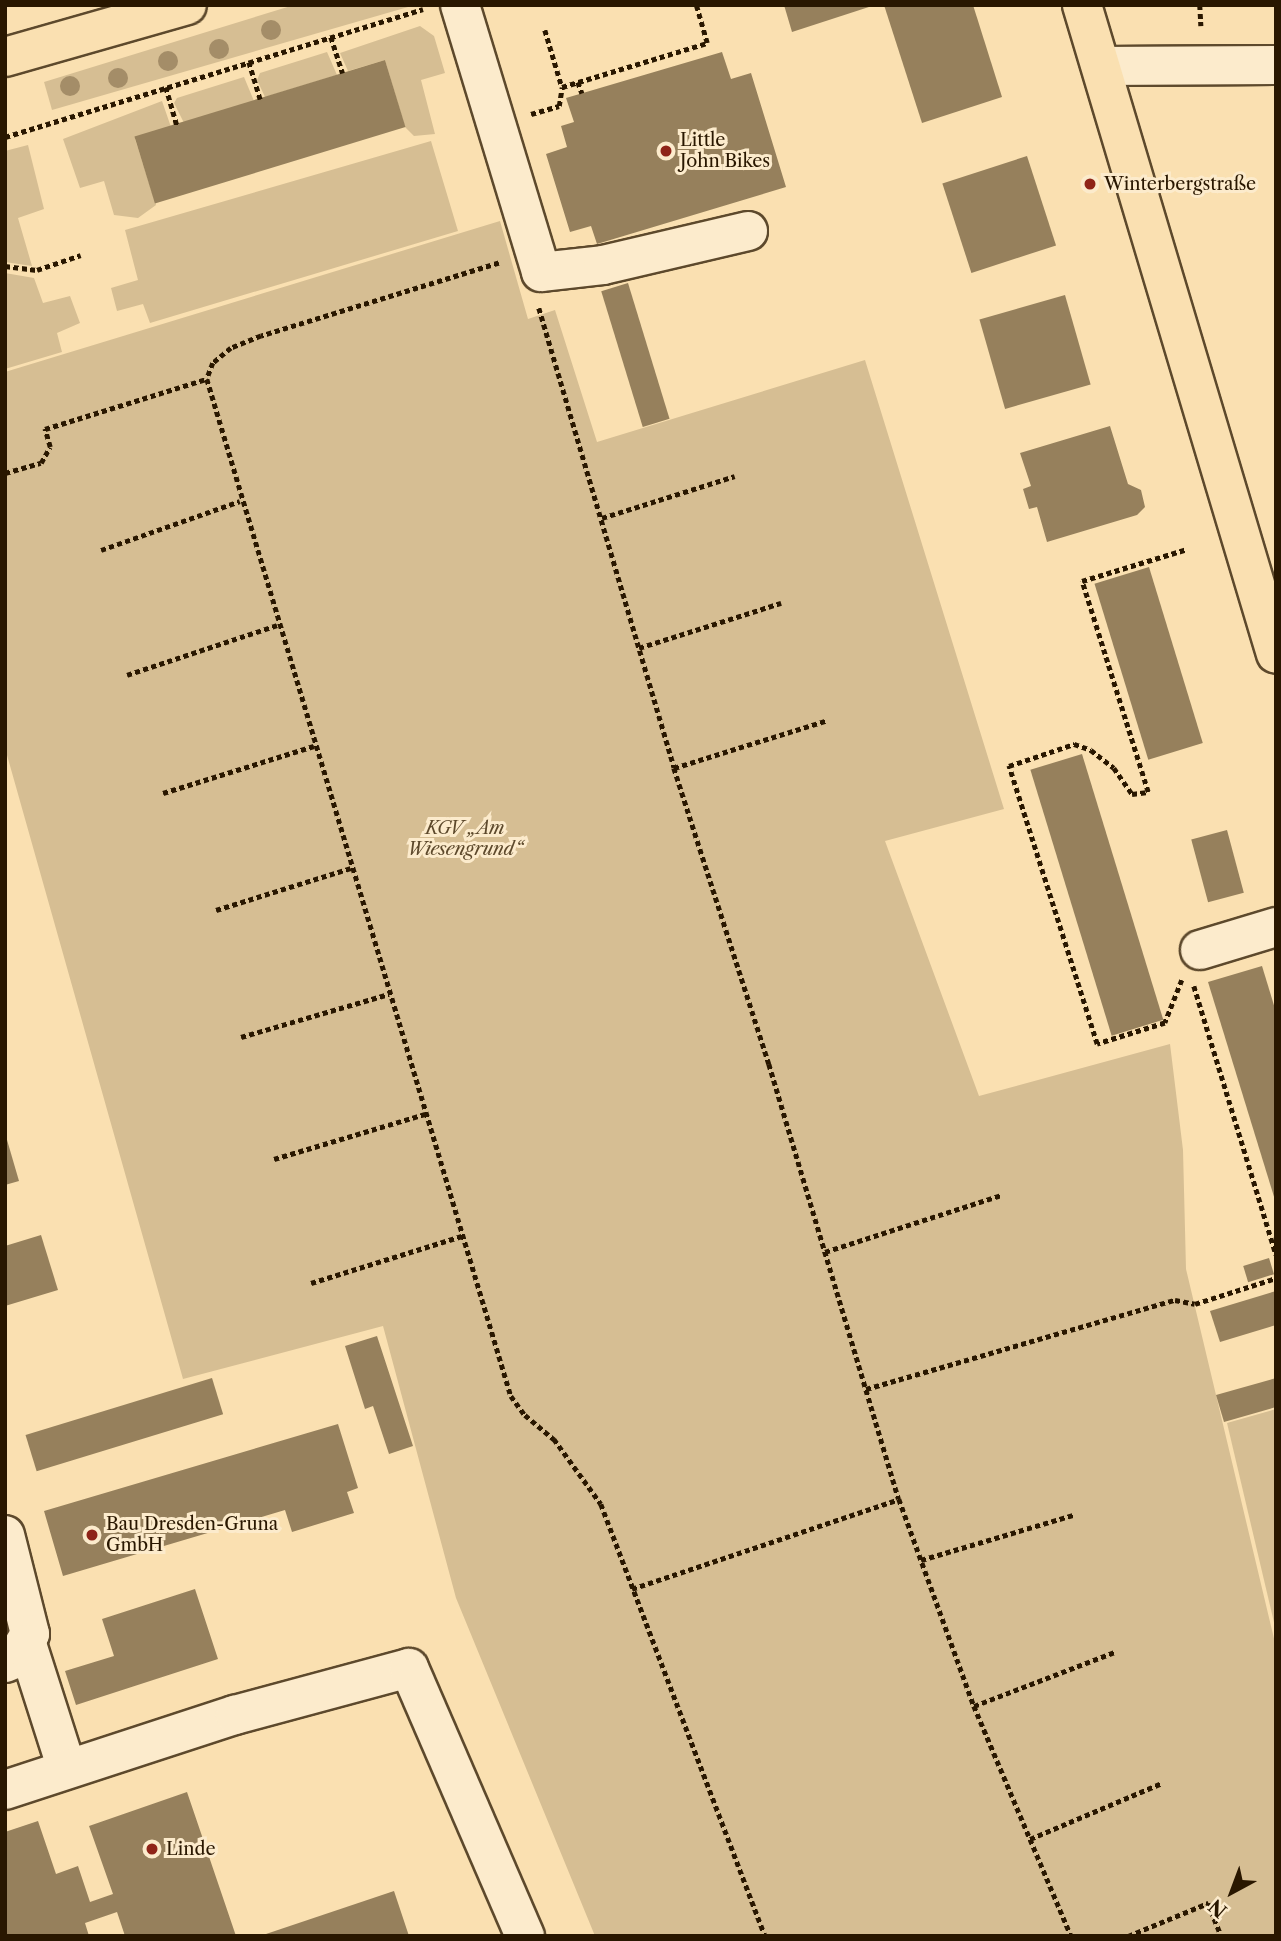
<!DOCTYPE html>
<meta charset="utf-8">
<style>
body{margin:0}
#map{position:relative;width:1281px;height:1941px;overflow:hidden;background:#fae0b1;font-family:"Libre Caslon Text",serif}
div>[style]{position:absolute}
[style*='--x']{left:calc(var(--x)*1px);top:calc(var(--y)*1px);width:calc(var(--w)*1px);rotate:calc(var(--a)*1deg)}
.green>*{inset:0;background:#d6be93}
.building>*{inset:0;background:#96805c;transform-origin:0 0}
.path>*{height:4.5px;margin-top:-2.25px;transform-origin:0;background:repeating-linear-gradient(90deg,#291700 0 5px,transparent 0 8.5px)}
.roads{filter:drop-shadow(2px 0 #5d492c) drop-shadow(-2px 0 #5d492c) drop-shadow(0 2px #5d492c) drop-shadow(0 -2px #5d492c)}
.minor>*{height:38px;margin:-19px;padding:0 19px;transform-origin:19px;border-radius:19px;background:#fcebcc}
.major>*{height:38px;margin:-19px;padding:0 19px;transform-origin:19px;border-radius:19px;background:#fae0b1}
.trees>*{width:20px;height:20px;margin:-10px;border-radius:50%;background:#a48d68}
.dots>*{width:19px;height:19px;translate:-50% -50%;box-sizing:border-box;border:4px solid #fcebcc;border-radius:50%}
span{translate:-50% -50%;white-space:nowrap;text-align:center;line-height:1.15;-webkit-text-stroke:6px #fcebcc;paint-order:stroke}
.poi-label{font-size:18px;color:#291700}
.left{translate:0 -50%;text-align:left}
.park-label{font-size:18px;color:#5d492c;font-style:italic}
.frame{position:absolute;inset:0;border:7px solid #291700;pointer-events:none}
.north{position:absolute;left:1197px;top:1857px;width:70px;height:70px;-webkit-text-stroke:5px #fcebcc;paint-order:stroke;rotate:221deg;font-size:19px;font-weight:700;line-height:28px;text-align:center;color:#291700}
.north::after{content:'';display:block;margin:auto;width:24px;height:32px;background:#291700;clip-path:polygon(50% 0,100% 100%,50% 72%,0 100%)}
</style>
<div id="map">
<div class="green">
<i style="clip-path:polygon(294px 5px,415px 5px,52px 110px,44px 82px)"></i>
<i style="clip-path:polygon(420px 26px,434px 36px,445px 73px,421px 80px,435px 134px,414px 136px,405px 127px,385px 60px,348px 71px,340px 53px)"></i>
<i style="clip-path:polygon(327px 52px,337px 75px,265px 97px,257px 80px,260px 73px)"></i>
<i style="clip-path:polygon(244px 77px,254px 101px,184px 123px,174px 103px,177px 98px)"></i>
<i style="clip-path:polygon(162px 101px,171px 127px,135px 139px,156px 205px,138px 218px,114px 215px,104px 181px,80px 188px,63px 139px)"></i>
<i style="clip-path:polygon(431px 141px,458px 231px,150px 323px,143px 304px,117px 311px,111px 288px,138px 280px,125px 230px)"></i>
<i style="clip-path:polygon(28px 145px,44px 209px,18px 218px,32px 266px,5px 262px,5px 151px)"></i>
<i style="clip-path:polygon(500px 221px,528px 319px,555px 310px,597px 442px,865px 360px,1004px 809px,885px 841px,979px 1096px,1170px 1044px,1183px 1150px,1186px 1269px,1276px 1647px,1276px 1936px,595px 1936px,456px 1598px,383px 1326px,183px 1379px,5px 748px,5px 372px)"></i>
<i style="clip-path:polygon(5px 273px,34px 278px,43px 303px,70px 296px,80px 323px,57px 333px,62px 352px,5px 369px)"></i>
<i style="clip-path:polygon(1276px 1409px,1276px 1631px,1227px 1423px)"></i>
</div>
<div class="building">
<i style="clip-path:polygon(784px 5px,872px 5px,872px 6px,792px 32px)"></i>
<i style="clip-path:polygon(884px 5px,973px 5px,1002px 97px,922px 123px)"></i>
<i style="clip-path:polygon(722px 52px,731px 79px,751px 73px,786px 187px,597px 244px,591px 226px,570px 232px,546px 154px,567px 147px,561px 126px,574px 122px,566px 98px)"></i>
<i style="left:385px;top:60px;width:70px;height:262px;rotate:73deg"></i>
<i style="left:1027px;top:156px;width:94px;height:89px;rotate:72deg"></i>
<i style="left:628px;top:283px;width:142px;height:28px;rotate:73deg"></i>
<i style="left:1065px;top:295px;width:93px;height:89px;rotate:74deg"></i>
<i style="clip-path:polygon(1110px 426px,1128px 484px,1141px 490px,1145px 507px,1137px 515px,1047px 542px,1037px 507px,1029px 509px,1023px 489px,1031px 486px,1020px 453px)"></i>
<i style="left:1149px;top:567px;width:184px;height:57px;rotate:73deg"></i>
<i style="left:1082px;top:754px;width:278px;height:54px;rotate:73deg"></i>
<i style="left:1227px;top:830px;width:65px;height:37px;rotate:75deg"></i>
<i style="clip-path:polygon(1262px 966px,1276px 1012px,1275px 1200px,1208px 982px)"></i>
<i style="clip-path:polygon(5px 1133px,19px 1181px,5px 1185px)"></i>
<i style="clip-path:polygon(41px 1235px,58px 1290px,5px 1306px,5px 1246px)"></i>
<i style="left:1269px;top:1258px;width:17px;height:27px;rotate:73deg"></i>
<i style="clip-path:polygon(1276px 1291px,1276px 1325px,1220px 1342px,1210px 1311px)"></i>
<i style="clip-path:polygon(377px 1336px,413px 1446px,389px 1454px,373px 1406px,365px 1409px,345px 1346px)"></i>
<i style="left:212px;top:1378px;width:38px;height:195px;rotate:73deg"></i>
<i style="clip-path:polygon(1276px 1378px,1276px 1407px,1224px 1422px,1216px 1395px)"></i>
<i style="clip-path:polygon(338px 1424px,358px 1488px,347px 1492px,354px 1513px,292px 1532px,285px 1510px,63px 1576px,44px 1511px)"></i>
<i style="clip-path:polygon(195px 1589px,218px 1659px,76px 1705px,65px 1671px,114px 1656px,102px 1619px)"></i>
<i style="clip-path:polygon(187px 1792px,236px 1936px,125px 1936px,117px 1912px,85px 1923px,89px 1936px,5px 1936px,5px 1832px,38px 1821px,56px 1874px,78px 1866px,90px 1902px,113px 1894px,89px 1826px)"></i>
<i style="clip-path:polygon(394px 1891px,409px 1936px,263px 1936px,263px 1935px)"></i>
</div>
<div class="path">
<i style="--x:1200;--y:5;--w:21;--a:87"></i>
<i style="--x:545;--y:30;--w:59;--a:73.4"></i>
<i style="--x:562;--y:87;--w:152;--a:-16.9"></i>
<i style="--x:707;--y:43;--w:40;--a:-106"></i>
<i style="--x:331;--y:37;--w:38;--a:72"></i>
<i style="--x:249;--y:62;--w:39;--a:73"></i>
<i style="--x:578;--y:82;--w:12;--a:70"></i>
<i style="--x:166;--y:87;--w:40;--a:74"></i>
<i style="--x:531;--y:114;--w:29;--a:-16"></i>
<i style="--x:559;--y:106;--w:19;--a:-81"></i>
<i style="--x:5;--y:137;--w:437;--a:-17"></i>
<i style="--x:499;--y:263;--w:249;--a:162.9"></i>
<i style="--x:261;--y:336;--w:32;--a:158"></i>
<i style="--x:231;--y:348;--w:23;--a:140"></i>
<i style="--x:213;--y:363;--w:17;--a:111"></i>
<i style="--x:207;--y:379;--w:1061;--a:73.36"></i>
<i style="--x:511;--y:1396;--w:24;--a:54"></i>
<i style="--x:525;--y:1415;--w:38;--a:40"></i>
<i style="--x:554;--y:1439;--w:80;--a:54.1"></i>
<i style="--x:601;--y:1504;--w:462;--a:69.2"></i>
<i style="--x:5;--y:266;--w:32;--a:7"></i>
<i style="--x:37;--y:270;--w:46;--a:-18.8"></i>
<i style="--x:539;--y:308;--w:479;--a:73.6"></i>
<i style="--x:674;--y:768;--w:311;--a:72.2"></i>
<i style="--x:769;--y:1064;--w:454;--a:73.4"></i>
<i style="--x:899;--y:1499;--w:220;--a:70.1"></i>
<i style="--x:974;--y:1706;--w:250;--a:67.1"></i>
<i style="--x:5;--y:473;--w:37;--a:-16"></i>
<i style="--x:41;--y:463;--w:18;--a:-61"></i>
<i style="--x:50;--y:447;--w:19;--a:-106"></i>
<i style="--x:45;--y:429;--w:170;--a:-17.2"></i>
<i style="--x:602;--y:518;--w:139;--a:-17.5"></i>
<i style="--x:101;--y:550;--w:147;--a:-19.4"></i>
<i style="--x:639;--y:648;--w:149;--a:-17.6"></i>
<i style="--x:127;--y:675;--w:158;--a:-18.4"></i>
<i style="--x:674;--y:768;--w:161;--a:-17.3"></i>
<i style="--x:163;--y:793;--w:158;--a:-17.3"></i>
<i style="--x:216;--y:910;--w:141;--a:-17.3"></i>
<i style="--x:1182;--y:980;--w:46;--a:111.6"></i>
<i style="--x:1165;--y:1023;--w:71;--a:162.8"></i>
<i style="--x:1097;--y:1044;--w:292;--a:-107.6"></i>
<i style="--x:1009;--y:766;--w:69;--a:-18.7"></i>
<i style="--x:1074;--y:744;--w:18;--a:19"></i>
<i style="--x:1091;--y:750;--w:29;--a:38"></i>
<i style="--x:1114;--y:768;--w:32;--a:55"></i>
<i style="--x:1132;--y:794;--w:16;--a:-7"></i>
<i style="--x:1148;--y:792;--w:221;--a:-107.4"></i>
<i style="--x:1082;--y:581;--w:110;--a:-16.9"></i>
<i style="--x:1194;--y:986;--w:281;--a:73"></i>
<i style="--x:241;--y:1037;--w:154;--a:-16.2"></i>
<i style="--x:274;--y:1159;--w:158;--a:-16.6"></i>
<i style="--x:825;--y:1252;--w:185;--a:-17.9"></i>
<i style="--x:311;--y:1283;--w:158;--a:-17.3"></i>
<i style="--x:866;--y:1389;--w:322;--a:-16.1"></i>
<i style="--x:1175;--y:1300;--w:20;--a:11"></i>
<i style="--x:1195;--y:1304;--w:85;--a:-17.8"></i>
<i style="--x:921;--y:1560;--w:159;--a:-16.5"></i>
<i style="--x:632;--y:1589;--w:282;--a:-18.6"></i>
<i style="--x:974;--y:1706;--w:151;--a:-21"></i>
<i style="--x:1030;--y:1839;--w:143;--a:-23"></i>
<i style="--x:1128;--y:1936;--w:87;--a:-22.4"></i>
<i style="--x:1208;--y:1903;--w:35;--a:68"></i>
</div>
<div class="roads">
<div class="minor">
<i style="--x:460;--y:5;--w:279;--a:73.1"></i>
<i style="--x:541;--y:272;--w:62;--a:-6.4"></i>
<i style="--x:603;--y:265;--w:149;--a:-13.2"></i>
<i style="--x:1101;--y:66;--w:175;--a:-0.3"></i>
<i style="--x:1200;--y:950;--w:79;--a:-16.8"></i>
<i style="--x:5;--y:1535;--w:102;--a:75.8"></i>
<i style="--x:30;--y:1634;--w:29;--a:121"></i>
<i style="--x:15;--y:1659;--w:11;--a:158"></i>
<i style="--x:27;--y:1644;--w:131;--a:72.3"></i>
<i style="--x:5;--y:1790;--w:242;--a:-18.1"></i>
<i style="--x:235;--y:1715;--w:180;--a:-15.1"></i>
<i style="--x:409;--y:1668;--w:292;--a:66.6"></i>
</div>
<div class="major">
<i style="--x:1082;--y:5;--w:677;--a:73.36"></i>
<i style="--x:5;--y:57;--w:189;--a:-15.9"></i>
</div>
</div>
<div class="trees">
<i style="left:271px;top:30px"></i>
<i style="left:219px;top:49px"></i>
<i style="left:168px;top:61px"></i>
<i style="left:118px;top:78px"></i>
<i style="left:70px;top:86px"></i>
</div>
<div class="dots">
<i style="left:666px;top:151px;background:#8f2418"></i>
<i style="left:1090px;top:184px;background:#8f2418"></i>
<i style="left:92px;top:1535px;background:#8f2418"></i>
<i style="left:152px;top:1849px;background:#8f2418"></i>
</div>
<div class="poi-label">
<span class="left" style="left:680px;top:151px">Little<br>John Bikes</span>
<span class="left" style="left:1104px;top:184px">Winterbergstraße</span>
<span class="left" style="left:106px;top:1535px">Bau Dresden-Gruna<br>GmbH</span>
<span class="left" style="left:166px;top:1849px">Linde</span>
</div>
<div class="park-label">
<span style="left:465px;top:839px">KGV „Am<br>Wiesengrund“</span>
</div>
<div class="frame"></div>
<div class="north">N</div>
</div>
